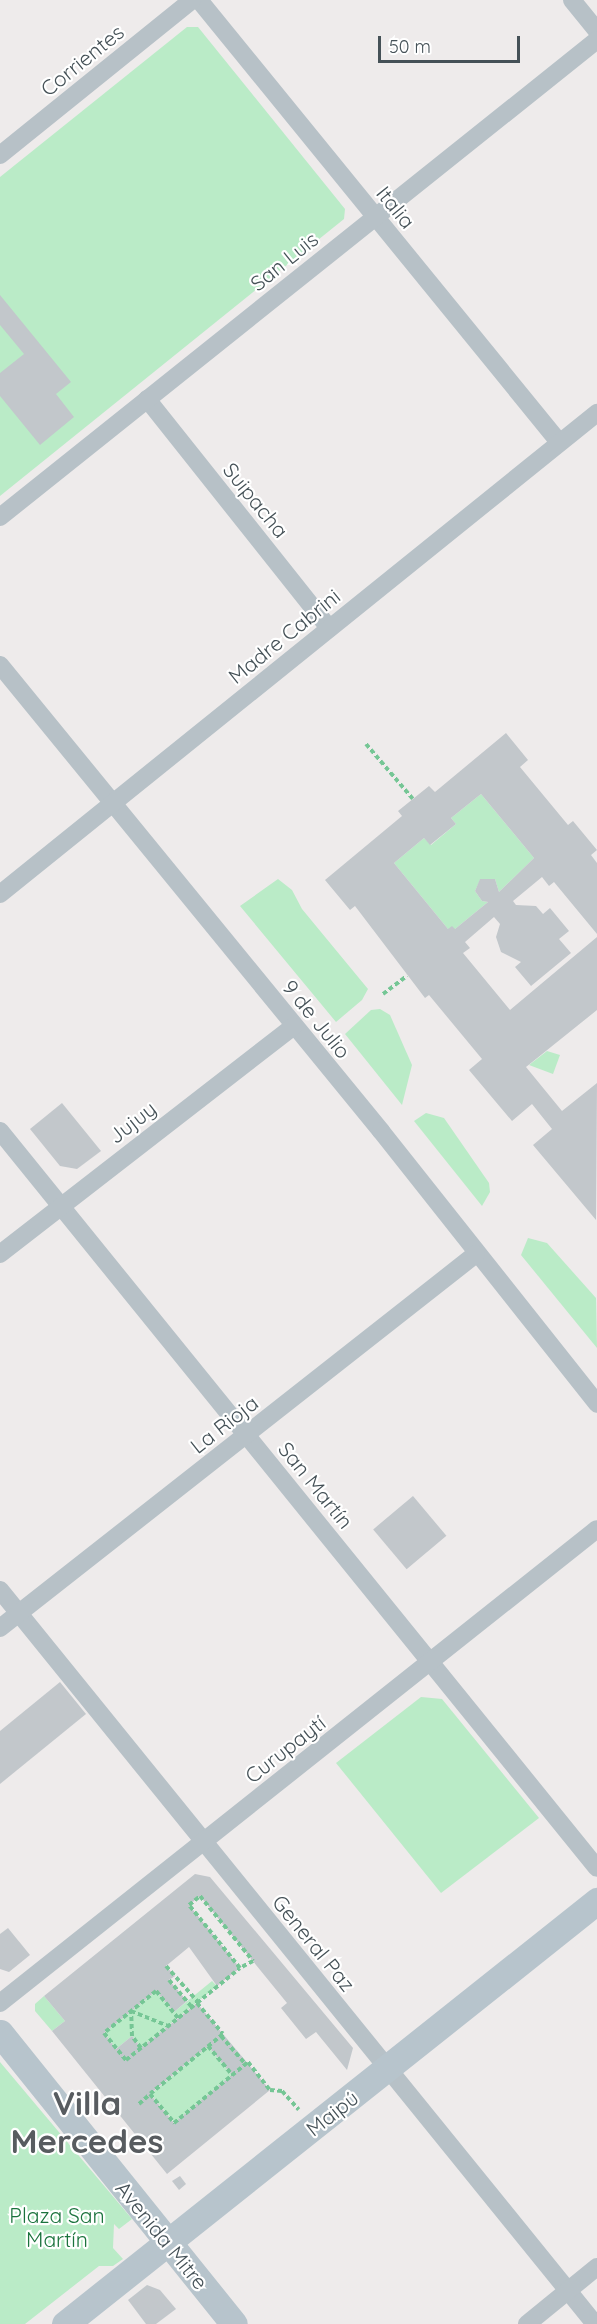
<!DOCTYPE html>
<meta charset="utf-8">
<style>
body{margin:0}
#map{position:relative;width:597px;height:2324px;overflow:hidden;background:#eeebeb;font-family:Quicksand,sans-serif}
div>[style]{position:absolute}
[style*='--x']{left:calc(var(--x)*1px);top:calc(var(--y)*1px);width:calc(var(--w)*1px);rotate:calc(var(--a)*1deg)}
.green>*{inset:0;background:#baebc7;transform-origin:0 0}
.building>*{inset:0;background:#c2c7cb;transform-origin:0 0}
.path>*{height:4px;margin-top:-2px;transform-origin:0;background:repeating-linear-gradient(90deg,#75c695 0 4.5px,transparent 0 7.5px)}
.street>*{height:18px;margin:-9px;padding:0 9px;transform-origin:9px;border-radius:9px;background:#b7c1c7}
.secondary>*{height:27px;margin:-13.5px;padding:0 13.5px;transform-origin:13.5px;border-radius:13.5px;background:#b7c4cc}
span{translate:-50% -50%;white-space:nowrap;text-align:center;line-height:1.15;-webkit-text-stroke:4.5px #fff;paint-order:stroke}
.street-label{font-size:21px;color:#455157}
.park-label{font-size:21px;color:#1b733d}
.town-label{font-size:33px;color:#585c60;font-weight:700}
.scale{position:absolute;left:378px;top:36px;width:142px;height:27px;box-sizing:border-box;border:3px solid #455157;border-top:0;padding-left:8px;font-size:18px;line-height:21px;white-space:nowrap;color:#455157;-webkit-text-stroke:4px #fff;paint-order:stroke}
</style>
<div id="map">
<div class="green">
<i style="clip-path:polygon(187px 27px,198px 27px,345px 209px,344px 219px,0 496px,0 177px)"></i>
<i style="clip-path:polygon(481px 794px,534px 858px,499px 892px,495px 879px,480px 880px,475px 891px,482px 901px,488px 902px,455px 929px,448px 929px,394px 863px,424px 838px,431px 845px,456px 824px,451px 818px)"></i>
<i style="clip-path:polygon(278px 879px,292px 890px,302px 909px,368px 989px,362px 1000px,336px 1022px,240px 906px)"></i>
<i style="clip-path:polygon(380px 1009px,390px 1015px,412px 1065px,402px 1105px,345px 1034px,371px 1010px)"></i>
<i style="clip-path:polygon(547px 1051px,560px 1055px,553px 1074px,529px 1065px)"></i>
<i style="clip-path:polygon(426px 1113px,444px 1118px,489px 1183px,490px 1192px,482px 1206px,414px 1121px)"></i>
<i style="clip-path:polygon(528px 1238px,547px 1243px,596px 1298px,597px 1348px,521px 1255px)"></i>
<i style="clip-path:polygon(421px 1697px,442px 1699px,539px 1818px,441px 1893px,336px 1763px)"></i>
<i style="clip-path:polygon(212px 1981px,217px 1986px,141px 2048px,132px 2036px,116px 2049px,104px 2033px,156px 1991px,174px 2012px)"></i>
<i style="clip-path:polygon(44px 1996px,65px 2021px,52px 2031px,35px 2011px,35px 2004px)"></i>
<i style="left:208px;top:2046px;width:38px;height:75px;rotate:50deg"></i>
<i style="clip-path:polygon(0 2062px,132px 2219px,119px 2229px,114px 2224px,113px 2248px,123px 2259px,113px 2266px,99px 2266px,25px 2324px,0 2324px)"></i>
</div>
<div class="building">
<i style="clip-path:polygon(0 295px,71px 382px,56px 394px,74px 417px,40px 445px,0 396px,0 373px,24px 354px,0 325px)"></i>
<i style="clip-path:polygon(evenodd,506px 733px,528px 760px,520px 767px,568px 825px,573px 821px,597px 850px,591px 855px,597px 863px,597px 934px,554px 882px,549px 886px,542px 877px,513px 901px,516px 905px,536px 906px,543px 914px,550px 908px,569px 931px,559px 939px,571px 953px,531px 986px,515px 967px,521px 962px,501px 952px,496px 937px,500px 924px,494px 917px,465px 942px,470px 948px,463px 953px,510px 1010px,597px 937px,597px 1010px,526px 1067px,562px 1111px,597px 1083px,596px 1220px,533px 1145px,552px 1129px,532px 1104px,512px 1121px,469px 1070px,482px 1059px,429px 995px,425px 998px,355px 906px,350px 910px,325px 880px,402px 816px,398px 811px,429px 786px,435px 792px,506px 733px,481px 794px,534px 858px,499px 892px,495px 879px,480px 879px,475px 891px,482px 901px,488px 902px,455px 929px,452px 926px,448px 929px,394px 863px,424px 838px,430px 845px,456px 824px,451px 818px,481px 794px)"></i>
<i style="clip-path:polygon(62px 1103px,101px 1151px,77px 1169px,60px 1166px,30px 1129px)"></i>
<i style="left:413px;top:1496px;width:52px;height:52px;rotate:50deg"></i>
<i style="clip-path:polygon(60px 1682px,86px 1714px,0 1784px,0 1731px)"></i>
<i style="clip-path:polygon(evenodd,195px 1874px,210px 1877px,353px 2048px,347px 2070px,316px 2032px,306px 2039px,281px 2008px,287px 2003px,200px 1896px,189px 1905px,240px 1968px,217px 1986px,189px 1947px,166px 1966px,175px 1976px,169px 1980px,187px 2001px,174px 2012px,156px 1991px,104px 2033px,116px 2049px,132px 2036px,141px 2048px,197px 2003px,270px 2090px,167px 2174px,52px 2031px,65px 2021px,44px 1996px,195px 1874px,208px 2046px,232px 2075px,174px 2123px,150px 2094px,208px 2046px)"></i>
<i style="clip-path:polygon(8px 1928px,30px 1955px,9px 1972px,0 1969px,0 1934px)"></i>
<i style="clip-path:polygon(180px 2176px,186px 2184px,179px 2190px,172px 2181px)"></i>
<i style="clip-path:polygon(147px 2285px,160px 2290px,176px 2309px,156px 2324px,146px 2324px,128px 2300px)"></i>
</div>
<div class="path">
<i style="--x:366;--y:744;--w:72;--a:49.5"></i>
<i style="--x:383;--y:994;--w:30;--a:-37"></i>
<i style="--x:166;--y:1966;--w:48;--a:48.4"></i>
<i style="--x:169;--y:1980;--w:35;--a:50"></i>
<i style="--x:197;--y:2003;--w:55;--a:-39.1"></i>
<i style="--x:240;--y:1968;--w:81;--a:-129"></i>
<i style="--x:189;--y:1905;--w:14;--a:-39"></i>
<i style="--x:200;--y:1896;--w:84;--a:50.8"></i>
<i style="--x:253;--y:1961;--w:15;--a:152"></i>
<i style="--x:178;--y:2018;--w:35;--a:-129"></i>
<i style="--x:156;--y:1991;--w:67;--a:141.1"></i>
<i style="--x:104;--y:2033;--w:35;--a:51"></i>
<i style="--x:126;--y:2060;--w:91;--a:-38.8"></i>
<i style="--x:197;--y:2003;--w:40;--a:50"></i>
<i style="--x:223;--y:2034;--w:94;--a:140.6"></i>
<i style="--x:150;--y:2094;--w:38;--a:50"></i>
<i style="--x:174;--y:2123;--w:96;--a:-39.5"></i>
<i style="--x:248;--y:2062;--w:36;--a:52"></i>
<i style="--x:270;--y:2090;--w:12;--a:5"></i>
<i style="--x:282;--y:2091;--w:25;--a:48"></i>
<i style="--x:221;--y:2036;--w:37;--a:49"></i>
<i style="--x:208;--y:2046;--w:38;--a:50"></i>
<i style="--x:141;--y:2048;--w:15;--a:-127"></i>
<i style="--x:132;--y:2036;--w:25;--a:-92"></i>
<i style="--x:131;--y:2011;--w:40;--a:22"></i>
<i style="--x:139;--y:2104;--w:15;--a:-42"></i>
</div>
<div class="street">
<i style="--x:199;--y:0;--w:570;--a:50.84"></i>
<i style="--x:572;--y:0;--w:40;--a:51"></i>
<i style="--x:0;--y:155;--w:247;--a:-38.9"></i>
<i style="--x:147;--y:399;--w:293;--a:51.5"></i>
<i style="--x:0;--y:517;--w:764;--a:-38.62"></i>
<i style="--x:0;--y:665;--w:602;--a:50.73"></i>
<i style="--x:381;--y:1131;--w:348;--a:51.6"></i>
<i style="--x:0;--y:894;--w:767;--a:-38.86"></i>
<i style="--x:0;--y:1131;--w:948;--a:50.99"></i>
<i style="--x:0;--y:1254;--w:371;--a:-37.8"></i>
<i style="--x:0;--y:1590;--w:945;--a:50.97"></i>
<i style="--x:0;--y:1628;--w:605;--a:-38.16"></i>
<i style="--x:0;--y:2003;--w:762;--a:-38.45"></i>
<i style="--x:527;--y:2324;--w:90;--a:-39.2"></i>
</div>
<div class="secondary">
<i style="--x:0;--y:2033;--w:373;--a:51.2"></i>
<i style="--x:65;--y:2324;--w:680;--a:-38.49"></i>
</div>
<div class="street-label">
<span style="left:82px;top:60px;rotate:-39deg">Corrientes</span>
<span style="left:396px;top:207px;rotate:51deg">Italia</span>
<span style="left:284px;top:261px;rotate:-39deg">San Luis</span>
<span style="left:256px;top:500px;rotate:51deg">Suipacha</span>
<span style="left:284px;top:636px;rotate:-39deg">Madre Cabrini</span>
<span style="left:317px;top:1019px;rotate:51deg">9 de Julio</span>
<span style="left:132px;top:1122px;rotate:-38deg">Jujuy</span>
<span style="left:224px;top:1424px;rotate:-38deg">La Rioja</span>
<span style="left:316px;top:1485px;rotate:51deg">San Martín</span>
<span style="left:285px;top:1749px;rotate:-38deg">Curupaytí</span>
<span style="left:314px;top:1943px;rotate:51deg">General Paz</span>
<span style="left:332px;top:2113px;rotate:-38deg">Maipú</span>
<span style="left:162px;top:2235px;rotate:51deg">Avenida Mitre</span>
</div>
<div class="park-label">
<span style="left:57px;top:2227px">Plaza San<br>Martín</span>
</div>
<div class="town-label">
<span style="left:87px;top:2122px">Villa<br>Mercedes</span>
</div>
<div class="scale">50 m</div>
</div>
